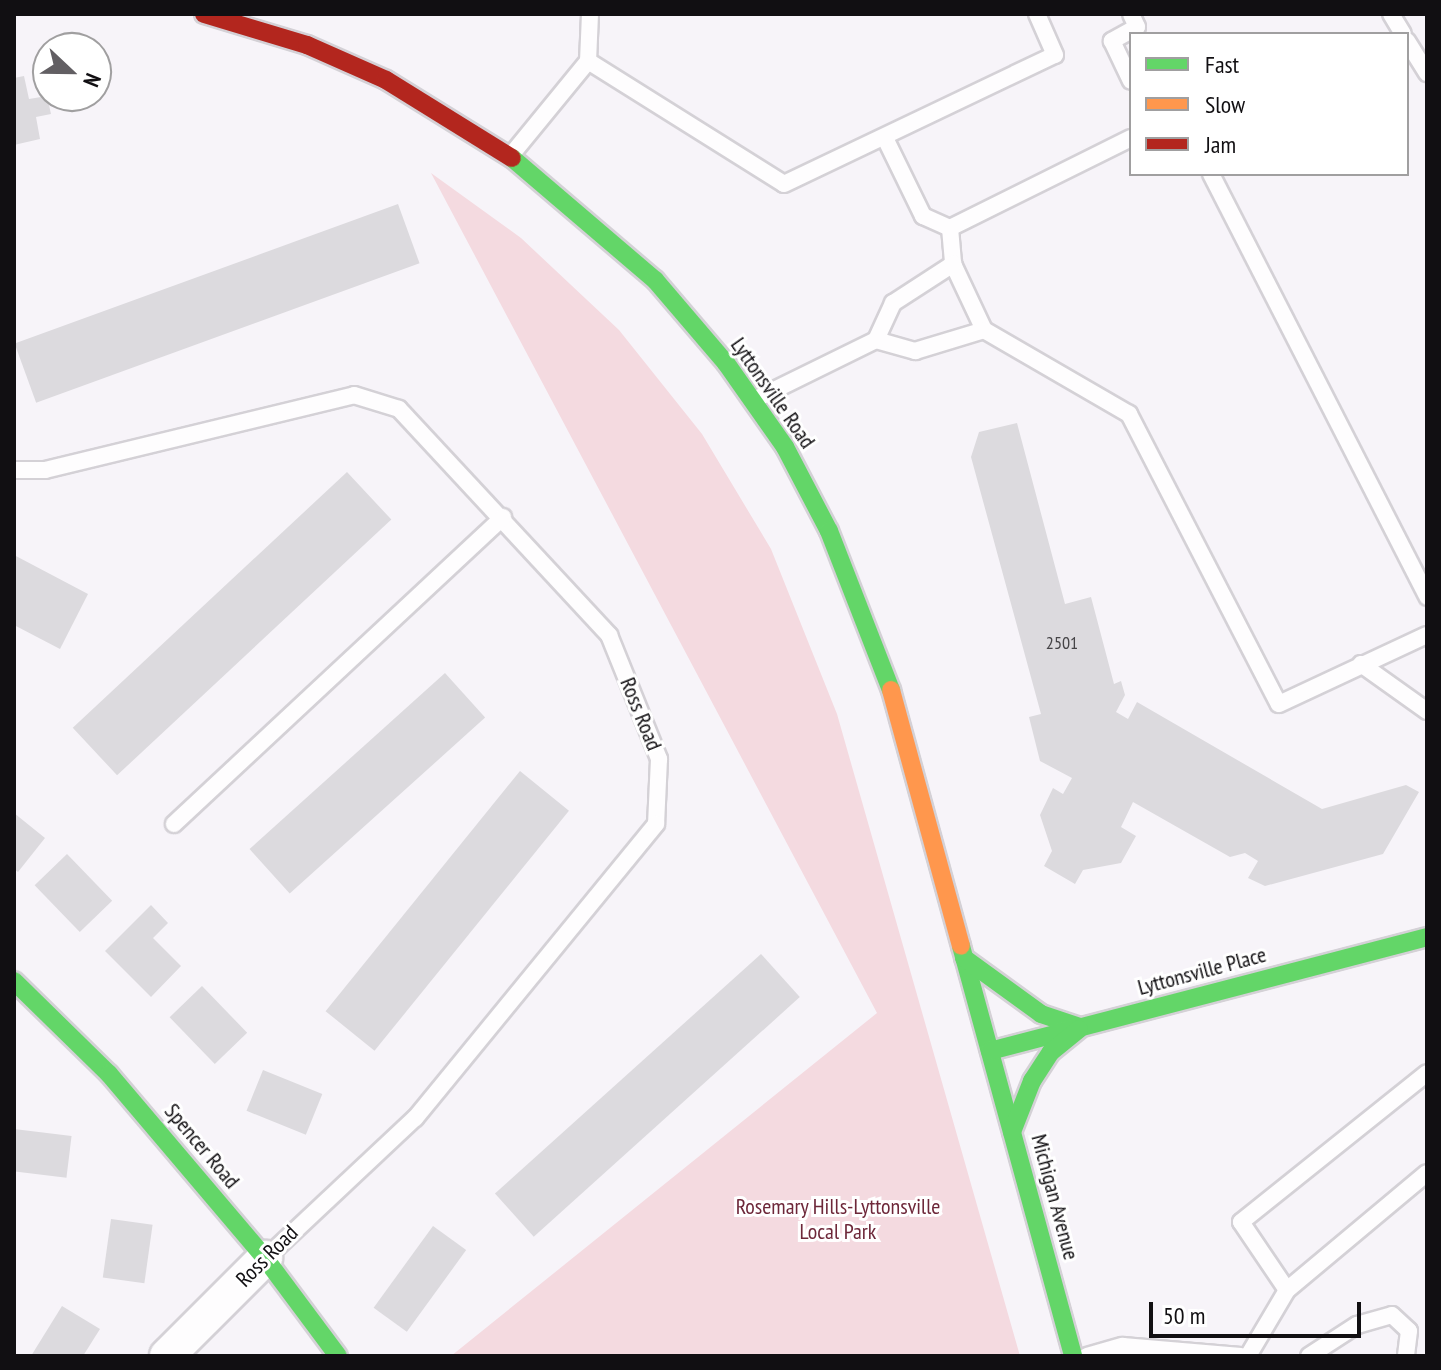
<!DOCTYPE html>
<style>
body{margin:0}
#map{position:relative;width:1441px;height:1370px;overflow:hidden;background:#f7f4f9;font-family:"PT Sans Narrow",sans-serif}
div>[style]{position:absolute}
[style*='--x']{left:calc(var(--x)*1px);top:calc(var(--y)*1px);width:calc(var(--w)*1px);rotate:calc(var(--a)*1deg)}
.green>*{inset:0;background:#f4dae0}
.building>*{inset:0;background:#dcdade;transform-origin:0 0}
.roads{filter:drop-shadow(2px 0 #d4d1d6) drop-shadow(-2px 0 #d4d1d6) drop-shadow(0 2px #d4d1d6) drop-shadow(0 -2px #d4d1d6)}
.lane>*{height:16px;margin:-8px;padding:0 8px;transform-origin:8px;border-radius:8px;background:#fefdfe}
.street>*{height:34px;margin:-17px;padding:0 17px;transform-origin:17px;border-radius:17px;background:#fefdfe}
.fast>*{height:18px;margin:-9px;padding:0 9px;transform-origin:9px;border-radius:9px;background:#63d668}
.slow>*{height:18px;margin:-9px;padding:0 9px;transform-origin:9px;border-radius:9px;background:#ff974d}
.jam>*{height:18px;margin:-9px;padding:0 9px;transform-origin:9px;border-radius:9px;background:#b3261e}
span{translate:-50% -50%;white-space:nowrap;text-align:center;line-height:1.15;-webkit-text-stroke:6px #fff;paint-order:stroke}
.number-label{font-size:18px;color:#464447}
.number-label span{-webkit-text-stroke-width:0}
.street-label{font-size:22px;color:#110f12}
.park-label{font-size:22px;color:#6d2739}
.frame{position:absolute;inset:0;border:16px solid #110f12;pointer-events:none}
.legend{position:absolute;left:1129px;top:32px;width:280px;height:144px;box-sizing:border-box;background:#fff;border:2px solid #a09fa0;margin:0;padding:10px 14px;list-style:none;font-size:24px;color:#110f12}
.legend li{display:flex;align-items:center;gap:16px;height:40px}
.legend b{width:40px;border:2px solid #a09fa0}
.north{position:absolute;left:32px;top:32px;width:80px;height:80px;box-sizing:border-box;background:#fff;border:2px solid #a09fa0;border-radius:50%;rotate:112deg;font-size:22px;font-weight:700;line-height:32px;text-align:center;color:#110f12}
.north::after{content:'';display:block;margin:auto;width:28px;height:36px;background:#625f63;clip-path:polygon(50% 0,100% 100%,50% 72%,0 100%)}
.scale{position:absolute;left:1149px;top:1302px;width:212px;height:36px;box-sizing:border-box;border:4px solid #110f12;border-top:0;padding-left:10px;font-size:24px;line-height:28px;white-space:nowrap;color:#110f12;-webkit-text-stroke:6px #fff;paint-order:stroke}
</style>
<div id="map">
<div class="green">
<i style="clip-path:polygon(431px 173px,521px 238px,619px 330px,702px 434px,771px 549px,837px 714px,1020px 1356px,451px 1356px,877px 1013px)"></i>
</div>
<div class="building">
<i style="clip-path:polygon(24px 76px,29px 99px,47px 96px,51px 114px,36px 117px,40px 139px,14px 145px,14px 78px)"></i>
<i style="left:398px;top:204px;width:63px;height:408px;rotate:70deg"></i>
<i style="clip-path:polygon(1017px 423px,1065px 604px,1091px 597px,1114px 684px,1121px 681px,1125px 695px,1116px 712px,1128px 719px,1137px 702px,1322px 809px,1406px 785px,1419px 792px,1383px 854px,1265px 886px,1248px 878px,1258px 861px,1245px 853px,1230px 857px,1133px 802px,1121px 827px,1136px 836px,1121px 863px,1083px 870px,1075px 884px,1044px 866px,1052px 851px,1040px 815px,1053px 788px,1063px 794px,1072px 778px,1040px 761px,1029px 717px,1041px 714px,971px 457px,979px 432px)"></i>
<i style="left:347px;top:472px;width:65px;height:375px;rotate:47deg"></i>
<i style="clip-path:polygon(14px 555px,88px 594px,60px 649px,14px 625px)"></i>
<i style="left:445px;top:673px;width:60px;height:263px;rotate:48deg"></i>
<i style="left:520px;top:771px;width:63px;height:309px;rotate:39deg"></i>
<i style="clip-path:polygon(14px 813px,45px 838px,18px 872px,14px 869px)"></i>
<i style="left:67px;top:854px;width:65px;height:45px;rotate:46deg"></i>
<i style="clip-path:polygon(151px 905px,168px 923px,153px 938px,181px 966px,151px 997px,105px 951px)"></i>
<i style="left:761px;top:954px;width:58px;height:358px;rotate:48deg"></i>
<i style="left:202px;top:986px;width:65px;height:45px;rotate:46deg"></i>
<i style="left:263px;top:1070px;width:64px;height:44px;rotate:22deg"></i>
<i style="left:14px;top:1129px;width:58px;height:42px;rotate:7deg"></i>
<i style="left:111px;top:1219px;width:42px;height:59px;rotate:8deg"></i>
<i style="left:433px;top:1226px;width:41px;height:101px;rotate:36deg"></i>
<i style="clip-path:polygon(62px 1306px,100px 1329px,83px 1356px,31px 1356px)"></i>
</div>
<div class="roads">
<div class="lane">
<i style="--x:590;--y:14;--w:47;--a:92.4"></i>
<i style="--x:588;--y:61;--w:231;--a:32.1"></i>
<i style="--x:784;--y:184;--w:300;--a:-25.5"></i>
<i style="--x:1055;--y:55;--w:45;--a:-113.7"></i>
<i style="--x:1131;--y:14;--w:14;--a:65"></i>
<i style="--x:1137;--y:27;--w:29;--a:151"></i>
<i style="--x:1112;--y:41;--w:44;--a:64.6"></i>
<i style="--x:1391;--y:14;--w:23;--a:59"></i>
<i style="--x:1407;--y:41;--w:38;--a:58"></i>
<i style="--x:885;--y:138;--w:87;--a:64"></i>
<i style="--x:923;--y:216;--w:30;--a:24"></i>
<i style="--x:1131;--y:138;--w:202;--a:153.6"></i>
<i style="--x:950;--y:228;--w:36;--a:85"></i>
<i style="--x:953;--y:264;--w:73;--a:64.8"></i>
<i style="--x:984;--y:330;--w:168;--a:30.1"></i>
<i style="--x:1129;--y:414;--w:326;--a:62.7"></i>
<i style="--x:1279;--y:704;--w:163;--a:-25"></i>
<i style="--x:512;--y:154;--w:120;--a:-50.7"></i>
<i style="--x:1211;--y:174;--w:475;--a:62.9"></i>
<i style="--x:876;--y:340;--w:41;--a:15.8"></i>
<i style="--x:915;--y:351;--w:72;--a:-16.9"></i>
<i style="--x:756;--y:399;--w:134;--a:-26.2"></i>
<i style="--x:876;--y:340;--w:41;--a:-65.3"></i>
<i style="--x:893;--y:303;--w:72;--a:-33"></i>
<i style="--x:14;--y:470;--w:31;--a:0"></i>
<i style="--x:45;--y:470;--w:318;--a:-13.6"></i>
<i style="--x:354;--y:395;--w:47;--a:17.3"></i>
<i style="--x:399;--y:409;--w:309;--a:47.1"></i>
<i style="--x:609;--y:635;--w:134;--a:68"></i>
<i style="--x:659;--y:759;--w:65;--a:92.6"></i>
<i style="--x:656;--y:824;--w:380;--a:129.3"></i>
<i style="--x:415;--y:1118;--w:203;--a:136.8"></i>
<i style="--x:1361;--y:664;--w:81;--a:35.5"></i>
<i style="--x:174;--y:824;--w:450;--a:-43"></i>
<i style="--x:1287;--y:1290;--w:82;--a:-124.1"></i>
<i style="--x:1241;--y:1222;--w:238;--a:-38.7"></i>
<i style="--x:1087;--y:1356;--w:37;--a:-16"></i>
<i style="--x:1123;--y:1346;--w:118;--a:4.8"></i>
<i style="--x:1248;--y:1356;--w:77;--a:-59.4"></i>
<i style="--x:1287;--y:1290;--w:182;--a:-39.9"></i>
<i style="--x:1309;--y:1356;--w:57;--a:-32.9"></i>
<i style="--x:1357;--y:1325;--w:36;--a:-16"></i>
<i style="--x:1392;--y:1315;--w:23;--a:43"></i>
<i style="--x:1409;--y:1331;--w:25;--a:97"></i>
</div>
<div class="street">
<i style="--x:167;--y:1356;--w:139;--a:-45"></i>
</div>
<div class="fast">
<i style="--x:512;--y:158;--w:188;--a:40.5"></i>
<i style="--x:655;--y:280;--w:109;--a:49.5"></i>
<i style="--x:726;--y:363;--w:103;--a:54.9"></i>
<i style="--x:785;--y:447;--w:95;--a:62.4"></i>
<i style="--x:829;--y:531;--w:171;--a:68.7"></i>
<i style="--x:961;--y:946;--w:425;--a:74.7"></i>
<i style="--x:964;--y:958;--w:95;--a:36"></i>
<i style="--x:1041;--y:1014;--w:41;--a:18.4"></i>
<i style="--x:14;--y:981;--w:133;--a:44.4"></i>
<i style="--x:109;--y:1074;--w:241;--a:49.7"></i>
<i style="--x:265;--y:1258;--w:122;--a:53.3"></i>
<i style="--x:990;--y:1051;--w:452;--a:-14.6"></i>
<i style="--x:1012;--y:1132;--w:55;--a:-68.6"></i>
<i style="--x:1032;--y:1081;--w:35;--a:-57"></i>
<i style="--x:1051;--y:1052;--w:36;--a:-39"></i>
</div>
<div class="slow">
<i style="--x:891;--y:690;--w:265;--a:74.7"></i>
</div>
<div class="jam">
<i style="--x:204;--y:14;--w:108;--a:16.8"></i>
<i style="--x:307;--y:45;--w:86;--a:23.9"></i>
<i style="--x:386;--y:80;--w:148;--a:31.8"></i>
</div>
</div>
<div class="number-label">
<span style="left:1062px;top:643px">2501</span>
</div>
<div class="street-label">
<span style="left:773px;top:393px;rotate:55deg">Lyttonsville Road</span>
<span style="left:641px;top:714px;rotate:68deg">Ross Road</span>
<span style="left:1202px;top:971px;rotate:-15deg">Lyttonsville Place</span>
<span style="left:202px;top:1146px;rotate:50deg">Spencer Road</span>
<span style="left:1055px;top:1197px;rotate:75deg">Michigan Avenue</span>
<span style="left:267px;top:1256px;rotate:-45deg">Ross Road</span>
</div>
<div class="park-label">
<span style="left:838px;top:1219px">Rosemary Hills-Lyttonsville<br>Local Park</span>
</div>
<div class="frame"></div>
<ul class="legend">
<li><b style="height:10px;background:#63d668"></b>Fast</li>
<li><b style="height:10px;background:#ff974d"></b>Slow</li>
<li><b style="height:10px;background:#b3261e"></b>Jam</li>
</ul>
<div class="north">N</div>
<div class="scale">50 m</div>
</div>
